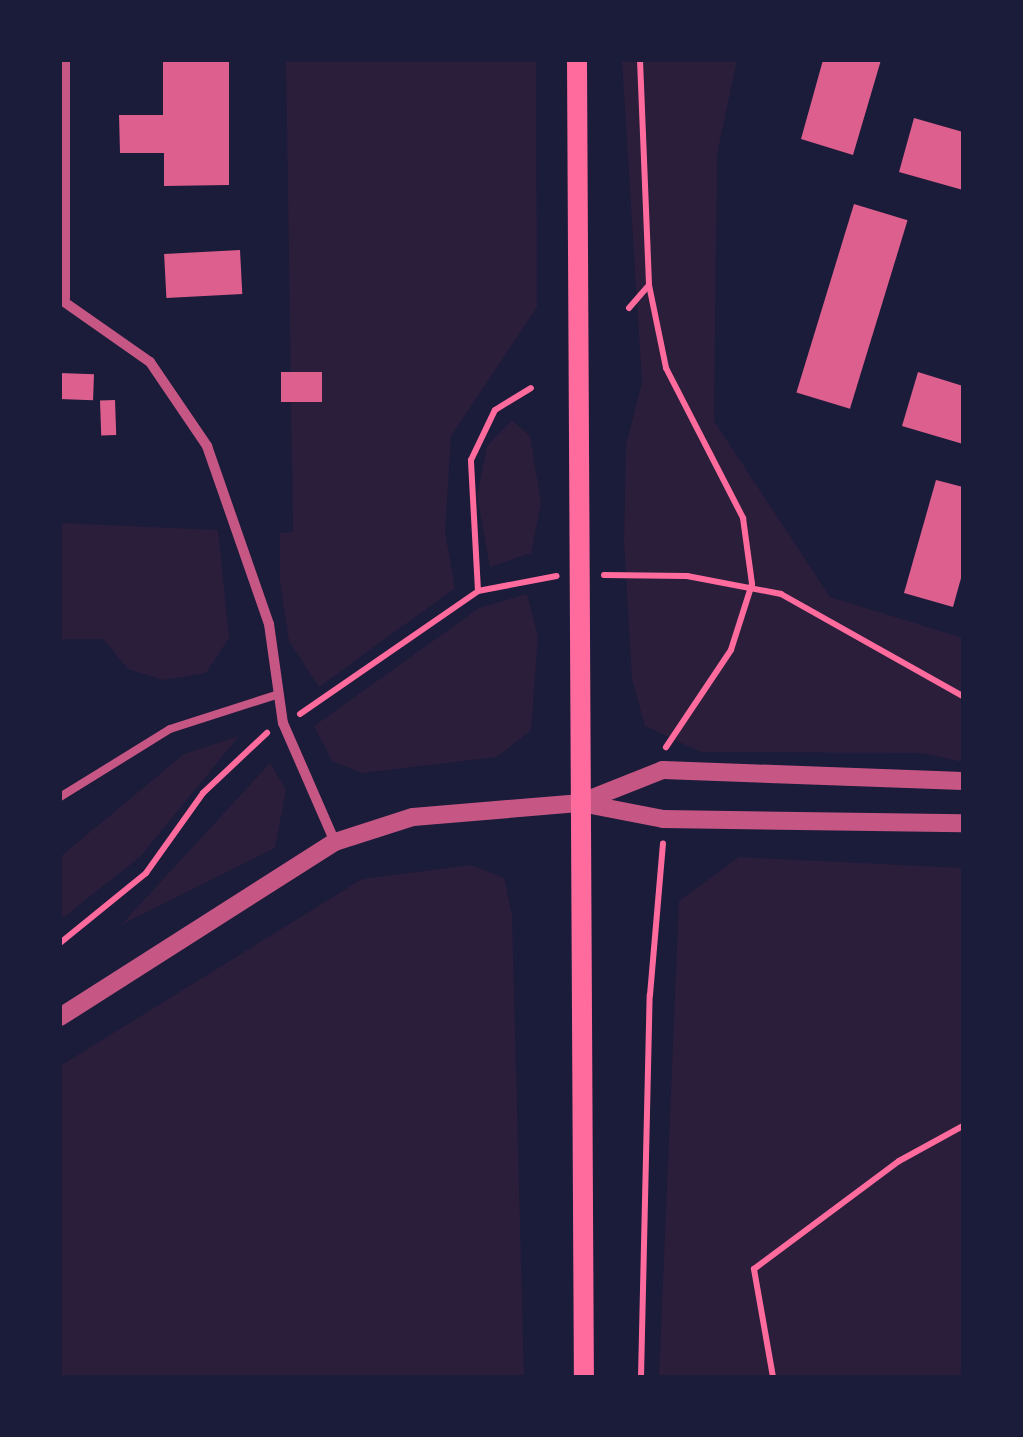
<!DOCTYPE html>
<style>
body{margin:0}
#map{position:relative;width:1023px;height:1437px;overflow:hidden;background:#1b1b3a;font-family:"Fira Sans",sans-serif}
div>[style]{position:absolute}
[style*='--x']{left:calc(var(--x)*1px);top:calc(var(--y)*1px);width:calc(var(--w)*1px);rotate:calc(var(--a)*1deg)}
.green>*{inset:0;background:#2a1e3b}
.building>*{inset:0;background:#dd5f8e;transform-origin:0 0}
.path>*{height:6px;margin:-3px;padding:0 3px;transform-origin:3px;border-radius:3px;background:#ff6b9d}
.service>*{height:8px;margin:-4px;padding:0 4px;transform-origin:4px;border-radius:4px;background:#c65784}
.minor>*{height:10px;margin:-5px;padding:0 5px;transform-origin:5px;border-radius:5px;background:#c65784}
.tertiary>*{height:18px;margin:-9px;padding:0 9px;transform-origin:9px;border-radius:9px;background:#c65784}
.secondary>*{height:20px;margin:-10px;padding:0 10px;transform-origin:10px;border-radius:10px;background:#ff6b9d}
span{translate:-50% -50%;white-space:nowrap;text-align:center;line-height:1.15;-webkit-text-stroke:8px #1b1b3a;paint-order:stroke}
.frame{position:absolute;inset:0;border:62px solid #1b1b3a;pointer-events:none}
</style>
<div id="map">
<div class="green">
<i style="clip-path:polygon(286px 60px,536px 60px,537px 307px,451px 436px,445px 532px,455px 588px,319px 687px,289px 641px,280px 582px,280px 533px,293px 532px)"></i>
<i style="clip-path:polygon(622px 60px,737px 60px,717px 154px,714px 421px,830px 597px,963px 638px,963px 762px,922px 753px,701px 752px,645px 726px,632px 679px,624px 541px,626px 445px,642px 383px)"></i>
<i style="clip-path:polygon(512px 420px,530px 436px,541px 503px,531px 553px,490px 567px,477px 496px,487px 446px)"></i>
<i style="clip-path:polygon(60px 523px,218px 530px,229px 638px,206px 673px,164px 680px,128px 669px,103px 639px,60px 639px)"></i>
<i style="clip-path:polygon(527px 594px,538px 637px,531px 730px,497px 757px,362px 773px,332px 761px,314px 726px,479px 608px)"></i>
<i style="clip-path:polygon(239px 736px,140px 857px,60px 920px,60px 857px,184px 754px)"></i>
<i style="clip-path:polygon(270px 763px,286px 790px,275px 848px,121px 925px)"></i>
<i style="clip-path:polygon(739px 857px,963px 868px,963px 1377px,659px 1377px,679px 901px)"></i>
<i style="clip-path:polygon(471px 865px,504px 878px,512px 915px,524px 1377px,60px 1377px,60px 1066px,362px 879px)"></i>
</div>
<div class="building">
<i style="clip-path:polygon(163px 60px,229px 60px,229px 185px,164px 186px,164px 153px,120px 153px,119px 115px,163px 115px)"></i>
<i style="clip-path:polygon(823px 60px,881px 60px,853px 155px,801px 139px)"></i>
<i style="clip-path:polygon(914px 118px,963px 132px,963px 190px,899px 172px)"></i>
<i style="left:854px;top:204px;width:56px;height:197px;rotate:17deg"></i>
<i style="left:240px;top:250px;width:44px;height:76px;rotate:87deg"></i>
<i style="left:281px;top:372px;width:41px;height:30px"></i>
<i style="clip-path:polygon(918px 372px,963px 386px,963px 444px,902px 426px)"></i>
<i style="left:60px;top:373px;width:34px;height:26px;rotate:2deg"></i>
<i style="left:115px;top:400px;width:35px;height:15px;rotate:88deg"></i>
<i style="clip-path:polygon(936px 480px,963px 487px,963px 571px,953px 607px,904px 593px)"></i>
</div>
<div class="path">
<i style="--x:640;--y:60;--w:225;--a:87.7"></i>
<i style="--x:649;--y:285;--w:85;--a:78.4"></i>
<i style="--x:666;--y:368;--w:169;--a:62.8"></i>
<i style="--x:743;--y:518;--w:67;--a:82.2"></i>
<i style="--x:752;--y:584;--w:69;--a:107.7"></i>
<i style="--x:731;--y:650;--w:117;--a:123.8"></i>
<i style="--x:629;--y:308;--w:29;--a:-49"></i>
<i style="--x:604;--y:575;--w:83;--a:0.7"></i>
<i style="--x:687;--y:576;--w:96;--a:10.8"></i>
<i style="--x:781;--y:594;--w:209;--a:29.3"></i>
<i style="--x:478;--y:591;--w:131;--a:-93.1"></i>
<i style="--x:471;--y:460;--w:55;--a:-64.4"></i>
<i style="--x:495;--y:410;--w:42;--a:-31.4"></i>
<i style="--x:300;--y:714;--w:216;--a:-34.6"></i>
<i style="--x:478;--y:591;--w:80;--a:-10.8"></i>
<i style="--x:60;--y:943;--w:111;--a:-39.1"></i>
<i style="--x:146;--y:873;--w:98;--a:-54.5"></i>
<i style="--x:203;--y:793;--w:88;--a:-43.2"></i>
<i style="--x:641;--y:1377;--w:382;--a:-88.7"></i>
<i style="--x:650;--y:995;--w:152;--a:-85.1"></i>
<i style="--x:773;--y:1377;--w:110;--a:-100"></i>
<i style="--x:754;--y:1269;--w:181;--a:-36.7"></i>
<i style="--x:899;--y:1161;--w:73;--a:-28.7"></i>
</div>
<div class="service">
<i style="--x:60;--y:797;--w:129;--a:-31.7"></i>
<i style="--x:170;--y:729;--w:111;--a:-17.8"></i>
</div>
<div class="minor">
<i style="--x:65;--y:60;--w:238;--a:90"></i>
<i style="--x:60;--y:299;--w:110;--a:35"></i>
<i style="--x:150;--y:362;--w:102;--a:55.8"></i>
<i style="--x:207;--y:446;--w:188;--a:70.8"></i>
<i style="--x:269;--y:624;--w:100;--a:82"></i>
<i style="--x:283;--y:723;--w:130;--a:66.4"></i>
</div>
<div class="tertiary">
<i style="--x:582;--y:802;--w:87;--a:-21.6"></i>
<i style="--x:663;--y:770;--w:300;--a:2.1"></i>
<i style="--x:60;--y:1017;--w:326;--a:-32.5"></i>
<i style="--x:335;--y:842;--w:82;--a:-17.8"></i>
<i style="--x:413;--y:817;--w:169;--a:-4.8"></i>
<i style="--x:581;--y:803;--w:84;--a:11"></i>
<i style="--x:663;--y:819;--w:300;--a:0.8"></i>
</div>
<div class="secondary">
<i style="--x:577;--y:60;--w:1317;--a:89.7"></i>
</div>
<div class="frame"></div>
</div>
